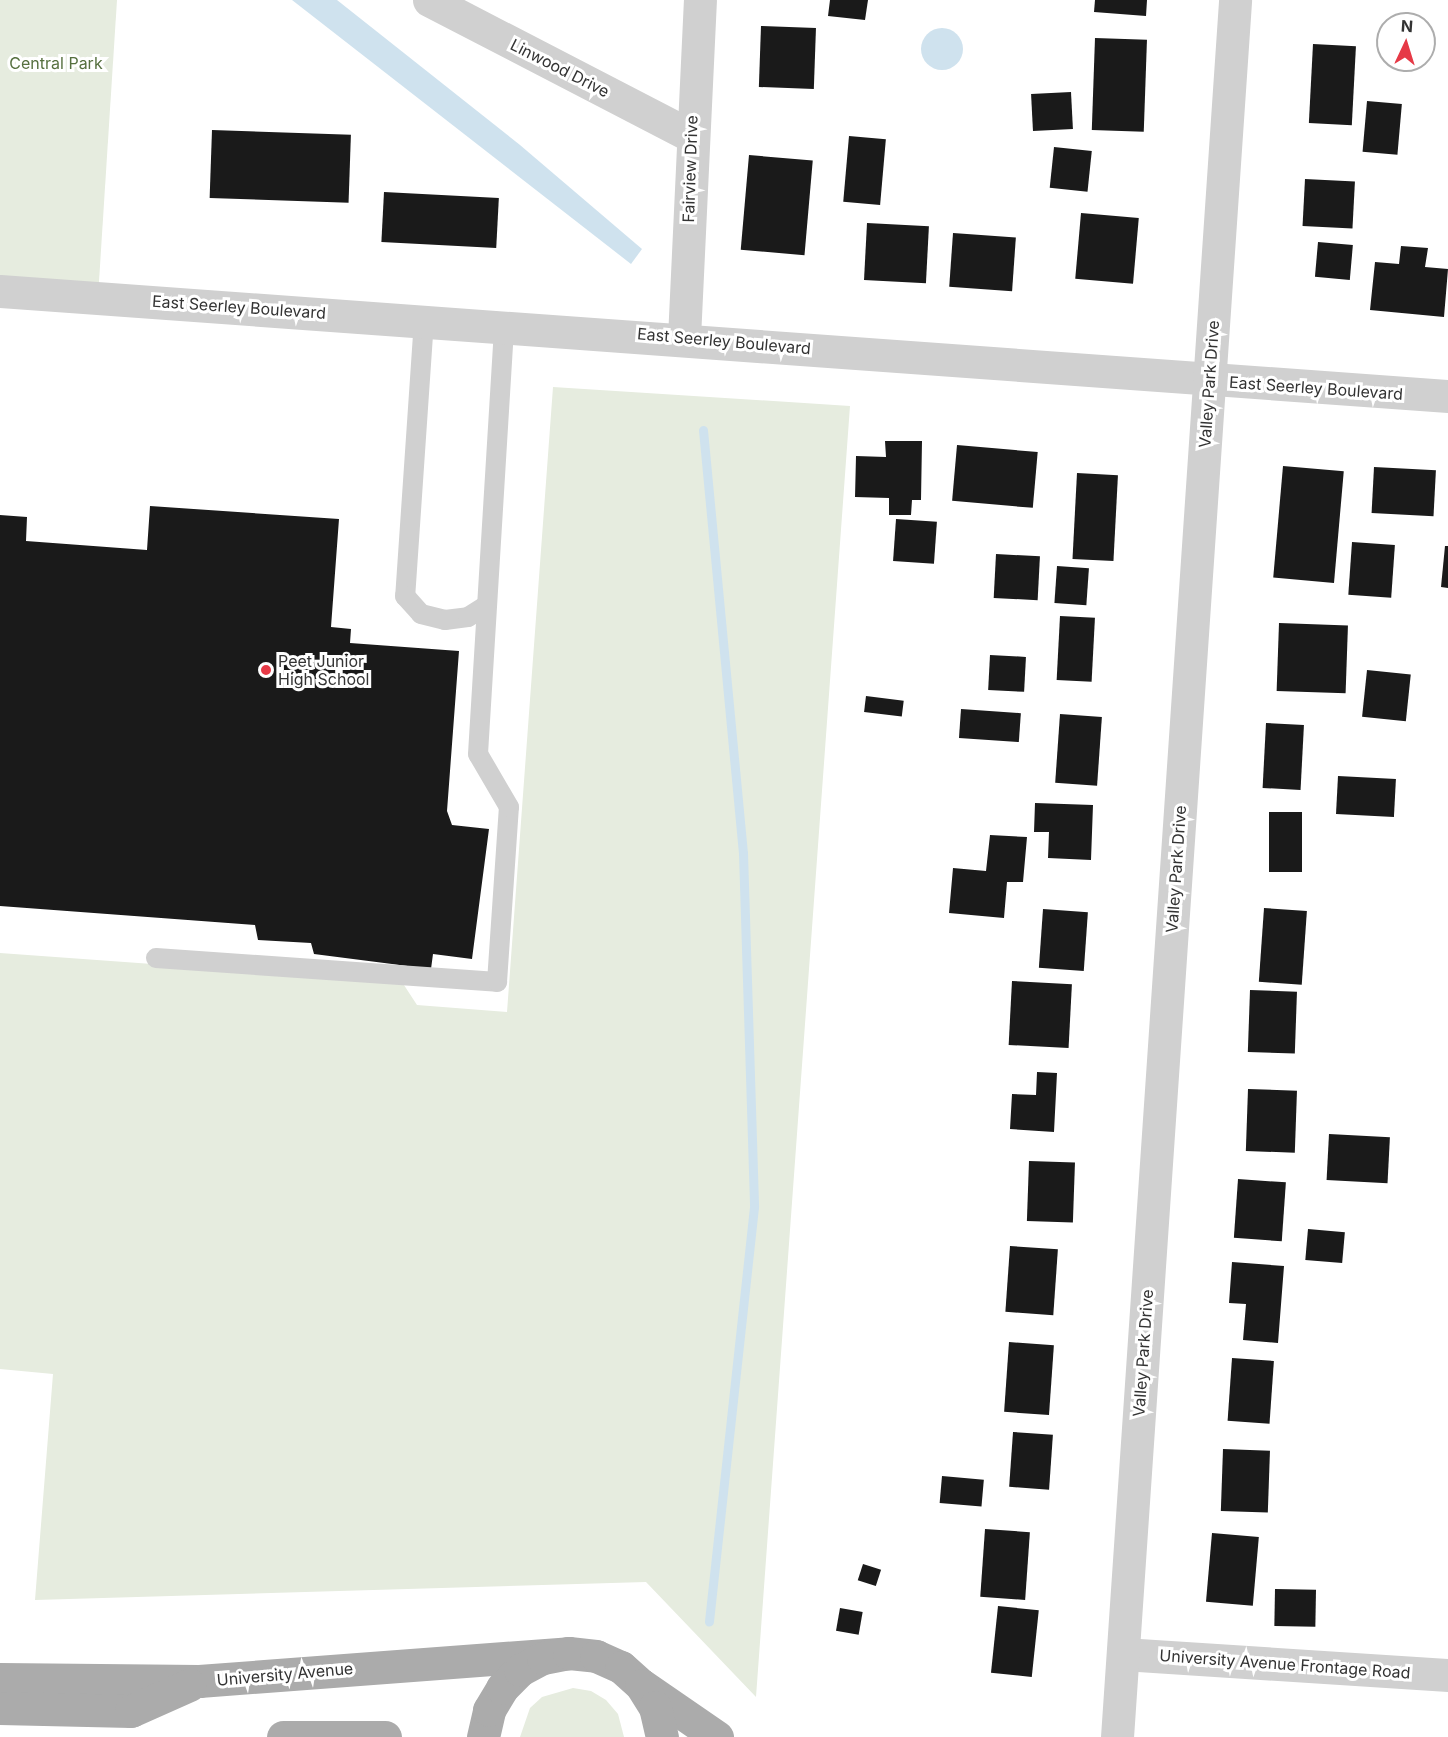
<!DOCTYPE html>
<style>
body{margin:0}
#map{position:relative;width:1448px;height:1737px;overflow:hidden;background:#fff;font-family:Inter,sans-serif}
div>[style]{position:absolute}
[style*='--x']{left:calc(var(--x)*1px);top:calc(var(--y)*1px);width:calc(var(--w)*1px);rotate:calc(var(--a)*1deg)}
.green>*{inset:0;background:#e6ecdf}
.water>*{inset:0;background:#cfe2ee}
.round{border-radius:50%}
.stream>*{height:9px;margin:-4.5px;padding:0 4.5px;transform-origin:4.5px;border-radius:4.5px;background:#cfe2ee}
.building>*{inset:0;background:#1a1a1a;transform-origin:0 0}
.service>*{height:20px;margin:-10px;padding:0 10px;transform-origin:10px;border-radius:10px;background:#d0d0d0}
.minor>*{height:33px;margin:-16.5px;padding:0 16.5px;transform-origin:16.5px;border-radius:16.5px;background:#d0d0d0}
.primary>*{height:33px;margin:-16.5px;padding:0 16.5px;transform-origin:16.5px;border-radius:16.5px;background:#ababab}
.dots>*{width:16px;height:16px;translate:-50% -50%;box-sizing:border-box;border:3px solid #fff;border-radius:50%}
span{translate:-50% -50%;white-space:nowrap;text-align:center;line-height:1.15;-webkit-text-stroke:6px #fff;paint-order:stroke}
.park-label{font-size:16px;color:#56703f}
.street-label{font-size:16px;color:#333}
.poi-label{font-size:16px;color:#333}
.left{translate:0 -50%;text-align:left}
.north{position:absolute;left:1376px;top:12px;width:60px;height:60px;box-sizing:border-box;background:#fff;border:2px solid #adadad;border-radius:50%;rotate:4deg;font-size:16px;font-weight:700;line-height:24px;text-align:center;color:#333}
.north::after{content:'';display:block;margin:auto;width:21px;height:27px;background:#e63946;clip-path:polygon(50% 0,100% 100%,50% 72%,0 100%)}
</style>
<div id="map">
<div class="green">
<i style="clip-path:polygon(0 0,117px 0,98px 297px,0 291px)"></i>
<i style="clip-path:polygon(553px 387px,850px 406px,756px 1697px,646px 1582px,35px 1600px,53px 1374px,0 1369px,0 953px,402px 982px,417px 1005px,507px 1012px)"></i>
<i style="clip-path:polygon(573px 1688px,591px 1691px,606px 1700px,618px 1714px,624px 1737px,520px 1737px,530px 1708px,542px 1697px)"></i>
</div>
<div class="water">
<i style="clip-path:polygon(292px 0,337px 0,520px 145px,642px 249px,631px 264px)"></i>
<i class="round" style="left:921px;top:28px;width:42px;height:42px"></i>
</div>
<div class="stream">
<i style="--x:703;--y:430;--w:425;--a:84.6"></i>
<i style="--x:743;--y:853;--w:354;--a:88.2"></i>
<i style="--x:754;--y:1207;--w:417;--a:96.2"></i>
</div>
<div class="building">
<i style="clip-path:polygon(830px 0,868px 0,865px 20px,828px 16px)"></i>
<i style="clip-path:polygon(1095px 0,1147px 0,1146px 16px,1094px 12px)"></i>
<i style="left:761px;top:26px;width:55px;height:61px;rotate:2deg"></i>
<i style="left:1095px;top:38px;width:52px;height:92px;rotate:2deg"></i>
<i style="left:1313px;top:44px;width:43px;height:79px;rotate:3deg"></i>
<i style="left:1071px;top:92px;width:37px;height:40px;rotate:87deg"></i>
<i style="left:1367px;top:101px;width:35px;height:51px;rotate:5deg"></i>
<i style="left:212px;top:130px;width:139px;height:68px;rotate:2deg"></i>
<i style="left:849px;top:136px;width:37px;height:66px;rotate:5deg"></i>
<i style="left:1054px;top:147px;width:38px;height:41px;rotate:6deg"></i>
<i style="left:749px;top:155px;width:64px;height:95px;rotate:5deg"></i>
<i style="left:1305px;top:179px;width:50px;height:47px;rotate:3deg"></i>
<i style="left:384px;top:192px;width:115px;height:50px;rotate:3deg"></i>
<i style="left:1081px;top:213px;width:58px;height:66px;rotate:5deg"></i>
<i style="left:867px;top:223px;width:62px;height:57px;rotate:3deg"></i>
<i style="left:953px;top:233px;width:63px;height:54px;rotate:4deg"></i>
<i style="left:1318px;top:242px;width:35px;height:35px;rotate:5deg"></i>
<i style="clip-path:polygon(1401px 246px,1428px 248px,1425px 267px,1448px 269px,1444px 317px,1370px 310px,1375px 262px,1399px 264px)"></i>
<i style="clip-path:polygon(885px 441px,922px 441px,921px 500px,912px 500px,911px 515px,889px 515px,889px 498px,855px 497px,856px 456px,886px 457px)"></i>
<i style="left:957px;top:445px;width:81px;height:56px;rotate:5deg"></i>
<i style="left:1283px;top:466px;width:61px;height:112px;rotate:5deg"></i>
<i style="left:1374px;top:467px;width:62px;height:46px;rotate:3deg"></i>
<i style="left:1077px;top:473px;width:41px;height:86px;rotate:3deg"></i>
<i style="clip-path:polygon(150px 506px,339px 519px,331px 627px,351px 629px,350px 643px,459px 651px,447px 811px,452px 825px,489px 829px,472px 959px,433px 954px,431px 969px,314px 954px,311px 943px,258px 940px,255px 925px,0 906px,0 515px,27px 517px,26px 541px,147px 550px)"></i>
<i style="left:896px;top:519px;width:41px;height:42px;rotate:4deg"></i>
<i style="left:1352px;top:542px;width:43px;height:53px;rotate:4deg"></i>
<i style="clip-path:polygon(1445px 546px,1448px 546px,1448px 588px,1441px 587px)"></i>
<i style="left:996px;top:554px;width:44px;height:44px;rotate:3deg"></i>
<i style="left:1057px;top:566px;width:32px;height:37px;rotate:4deg"></i>
<i style="left:1060px;top:616px;width:35px;height:64px;rotate:3deg"></i>
<i style="left:1279px;top:623px;width:69px;height:68px;rotate:2deg"></i>
<i style="left:990px;top:655px;width:36px;height:35px;rotate:3deg"></i>
<i style="left:1367px;top:670px;width:44px;height:47px;rotate:6deg"></i>
<i style="left:866px;top:696px;width:38px;height:16px;rotate:7deg"></i>
<i style="left:961px;top:709px;width:60px;height:29px;rotate:4deg"></i>
<i style="left:1060px;top:714px;width:42px;height:69px;rotate:4deg"></i>
<i style="left:1266px;top:723px;width:38px;height:65px;rotate:3deg"></i>
<i style="left:1338px;top:776px;width:58px;height:38px;rotate:3deg"></i>
<i style="clip-path:polygon(1035px 803px,1093px 805px,1091px 860px,1048px 858px,1049px 832px,1034px 832px)"></i>
<i style="left:1269px;top:812px;width:33px;height:60px"></i>
<i style="clip-path:polygon(990px 835px,1027px 837px,1023px 882px,1007px 882px,1004px 918px,949px 913px,953px 868px,986px 871px)"></i>
<i style="left:1264px;top:908px;width:43px;height:74px;rotate:4deg"></i>
<i style="left:1043px;top:909px;width:45px;height:59px;rotate:4deg"></i>
<i style="left:1012px;top:981px;width:60px;height:64px;rotate:3deg"></i>
<i style="left:1250px;top:990px;width:47px;height:62px;rotate:2deg"></i>
<i style="clip-path:polygon(1037px 1072px,1057px 1073px,1054px 1132px,1010px 1129px,1012px 1094px,1036px 1095px)"></i>
<i style="left:1248px;top:1089px;width:49px;height:62px;rotate:2deg"></i>
<i style="left:1329px;top:1134px;width:61px;height:46px;rotate:3deg"></i>
<i style="left:1029px;top:1161px;width:46px;height:60px;rotate:2deg"></i>
<i style="left:1238px;top:1179px;width:48px;height:59px;rotate:4deg"></i>
<i style="left:1308px;top:1229px;width:37px;height:31px;rotate:5deg"></i>
<i style="left:1010px;top:1246px;width:48px;height:66px;rotate:4deg"></i>
<i style="clip-path:polygon(1232px 1262px,1284px 1266px,1278px 1343px,1243px 1340px,1246px 1304px,1229px 1303px)"></i>
<i style="left:1009px;top:1342px;width:45px;height:70px;rotate:4deg"></i>
<i style="left:1232px;top:1358px;width:42px;height:63px;rotate:4deg"></i>
<i style="left:1013px;top:1432px;width:40px;height:55px;rotate:4deg"></i>
<i style="left:1223px;top:1449px;width:47px;height:62px;rotate:2deg"></i>
<i style="left:942px;top:1476px;width:42px;height:27px;rotate:5deg"></i>
<i style="left:985px;top:1529px;width:45px;height:68px;rotate:4deg"></i>
<i style="left:1212px;top:1533px;width:47px;height:69px;rotate:5deg"></i>
<i style="left:863px;top:1564px;width:19px;height:17px;rotate:18deg"></i>
<i style="left:1275px;top:1589px;width:41px;height:37px;rotate:1deg"></i>
<i style="left:998px;top:1606px;width:41px;height:67px;rotate:6deg"></i>
<i style="left:840px;top:1608px;width:23px;height:23px;rotate:10deg"></i>
</div>
<div class="service">
<i style="--x:424;--y:320;--w:277;--a:93.9"></i>
<i style="--x:405;--y:596;--w:24;--a:48"></i>
<i style="--x:421;--y:614;--w:25;--a:14"></i>
<i style="--x:445;--y:620;--w:23;--a:-7"></i>
<i style="--x:468;--y:617;--w:22;--a:-32"></i>
<i style="--x:156;--y:958;--w:342;--a:4"></i>
<i style="--x:497;--y:982;--w:175;--a:-86.1"></i>
<i style="--x:509;--y:807;--w:61;--a:-120.3"></i>
<i style="--x:478;--y:754;--w:430;--a:-86.5"></i>
</div>
<div class="minor">
<i style="--x:429;--y:0;--w:295;--a:27.4"></i>
<i style="--x:0;--y:291;--w:1452;--a:4.15"></i>
<i style="--x:684;--y:338;--w:338;--a:-87.3"></i>
<i style="--x:1123;--y:1654;--w:326;--a:3.7"></i>
<i style="--x:1117;--y:1737;--w:1741;--a:-86.11"></i>
</div>
<div class="primary">
<i style="--x:0;--y:1679;--w:199;--a:0.6"></i>
<i style="--x:199;--y:1681;--w:371;--a:-4.3"></i>
<i style="--x:643;--y:1686;--w:90;--a:34.6"></i>
<i style="--x:0;--y:1708;--w:131;--a:1.3"></i>
<i style="--x:131;--y:1711;--w:64;--a:-24.1"></i>
<i style="--x:283;--y:1737;--w:102;--a:0"></i>
<i style="--x:483;--y:1737;--w:28;--a:-77"></i>
<i style="--x:489;--y:1710;--w:26;--a:-59"></i>
<i style="--x:502;--y:1688;--w:25;--a:-45"></i>
<i style="--x:520;--y:1670;--w:26;--a:-28"></i>
<i style="--x:543;--y:1658;--w:26;--a:-11"></i>
<i style="--x:569;--y:1653;--w:27;--a:6"></i>
<i style="--x:596;--y:1656;--w:27;--a:24"></i>
<i style="--x:621;--y:1667;--w:27;--a:42"></i>
<i style="--x:641;--y:1685;--w:26;--a:58"></i>
<i style="--x:655;--y:1707;--w:31;--a:77"></i>
</div>
<div class="dots">
<i style="left:266px;top:670px;background:#e63946"></i>
</div>
<div class="park-label">
<span style="left:56px;top:63px">Central Park</span>
</div>
<div class="street-label">
<span style="left:560px;top:68px;rotate:27deg">Linwood Drive</span>
<span style="left:690px;top:169px;rotate:-88deg">Fairview Drive</span>
<span style="left:239px;top:307px;rotate:4deg">East Seerley Boulevard</span>
<span style="left:724px;top:341px;rotate:5deg">East Seerley Boulevard</span>
<span style="left:1209px;top:384px;rotate:-86deg">Valley Park Drive</span>
<span style="left:1316px;top:388px;rotate:4deg">East Seerley Boulevard</span>
<span style="left:1176px;top:869px;rotate:-86deg">Valley Park Drive</span>
<span style="left:1143px;top:1353px;rotate:-86deg">Valley Park Drive</span>
<span style="left:1285px;top:1664px;rotate:4deg">University Avenue Frontage Road</span>
<span style="left:285px;top:1674px;rotate:-5deg">University Avenue</span>
</div>
<div class="poi-label">
<span class="left" style="left:278px;top:670px">Peet Junior<br>High School</span>
</div>
<div class="north">N</div>
</div>
